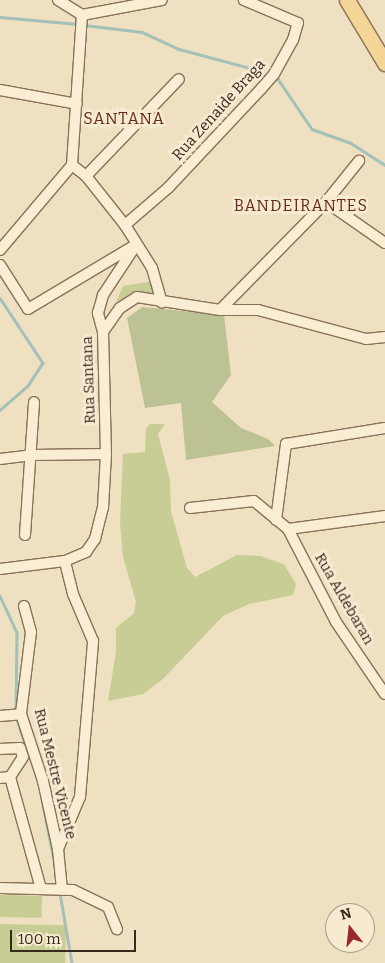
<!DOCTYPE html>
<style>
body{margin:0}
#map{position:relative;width:385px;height:963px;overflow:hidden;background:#efe0c1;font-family:Bitter,serif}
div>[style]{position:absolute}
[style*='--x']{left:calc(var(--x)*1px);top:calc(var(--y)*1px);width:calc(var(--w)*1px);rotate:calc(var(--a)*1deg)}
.green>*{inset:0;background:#c8cd95;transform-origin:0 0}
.cemetery>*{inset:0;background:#bdc294}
.stream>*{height:2.5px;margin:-1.25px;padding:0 1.25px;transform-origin:1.25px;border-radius:1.25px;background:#a4c1b8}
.roads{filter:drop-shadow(1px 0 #897158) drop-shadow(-1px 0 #897158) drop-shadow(0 1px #897158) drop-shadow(0 -1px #897158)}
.street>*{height:10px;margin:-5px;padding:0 5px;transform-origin:5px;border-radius:5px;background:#f9eed4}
.primary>*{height:15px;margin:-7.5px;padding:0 7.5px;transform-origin:7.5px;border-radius:7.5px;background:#f3d598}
span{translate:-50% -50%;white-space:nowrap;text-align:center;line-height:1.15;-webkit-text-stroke:5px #f6ead1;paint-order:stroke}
.street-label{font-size:15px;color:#38291d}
.neighbourhood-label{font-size:16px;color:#66291b;letter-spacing:1px}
.north{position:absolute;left:325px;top:903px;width:50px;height:50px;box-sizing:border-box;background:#f6ead1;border:1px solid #aa9d89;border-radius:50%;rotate:344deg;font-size:14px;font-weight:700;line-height:20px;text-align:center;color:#38291d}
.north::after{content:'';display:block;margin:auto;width:18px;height:22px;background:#99272a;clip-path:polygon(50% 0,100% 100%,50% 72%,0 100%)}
.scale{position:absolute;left:10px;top:930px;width:126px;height:22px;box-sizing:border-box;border:2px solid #38291d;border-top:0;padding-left:6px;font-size:15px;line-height:18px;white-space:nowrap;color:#38291d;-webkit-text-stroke:4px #f6ead1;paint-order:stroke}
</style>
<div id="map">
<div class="green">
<i style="clip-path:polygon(161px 280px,165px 290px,160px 297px,140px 292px,116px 302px,123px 286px)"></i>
<i style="clip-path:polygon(150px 424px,165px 424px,158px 434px,170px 480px,171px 511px,187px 568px,195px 577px,237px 555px,260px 556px,284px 564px,296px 584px,293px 595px,249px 604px,223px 616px,163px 679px,143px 694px,108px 701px,116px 652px,116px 628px,134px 613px,136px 602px,123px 557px,120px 522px,123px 454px,145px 452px,146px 429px)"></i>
<i style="left:0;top:895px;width:42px;height:22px;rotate:1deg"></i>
<i style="left:0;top:924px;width:66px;height:39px;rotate:1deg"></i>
</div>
<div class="cemetery">
<i style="clip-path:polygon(142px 307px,224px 315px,231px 375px,212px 402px,241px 428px,268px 439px,275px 446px,186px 460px,181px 403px,145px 408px,127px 318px)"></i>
</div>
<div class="stream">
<i style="--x:0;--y:17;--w:78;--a:5.1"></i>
<i style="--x:84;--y:25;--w:58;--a:6.9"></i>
<i style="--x:142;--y:32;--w:41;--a:24.7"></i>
<i style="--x:179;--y:49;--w:82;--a:14.9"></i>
<i style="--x:258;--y:70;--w:11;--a:49"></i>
<i style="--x:276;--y:76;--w:64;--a:55.8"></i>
<i style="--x:312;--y:129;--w:41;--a:19.7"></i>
<i style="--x:351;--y:143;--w:40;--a:32.9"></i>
<i style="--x:0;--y:298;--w:78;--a:56.5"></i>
<i style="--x:43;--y:363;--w:27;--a:123"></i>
<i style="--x:28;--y:386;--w:37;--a:139"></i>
<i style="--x:0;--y:596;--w:40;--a:65"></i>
<i style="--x:17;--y:632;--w:79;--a:90.7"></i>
<i style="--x:17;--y:719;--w:22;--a:72"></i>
<i style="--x:43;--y:805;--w:61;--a:78.7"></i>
<i style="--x:60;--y:893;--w:71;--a:80.3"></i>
</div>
<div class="roads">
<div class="street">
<i style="--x:58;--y:0;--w:28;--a:32"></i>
<i style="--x:82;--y:15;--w:81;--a:-10.6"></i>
<i style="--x:0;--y:90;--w:78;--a:10.3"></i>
<i style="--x:72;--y:165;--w:18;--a:38"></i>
<i style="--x:86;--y:176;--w:63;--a:51.5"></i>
<i style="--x:125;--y:225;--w:51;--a:57.9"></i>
<i style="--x:152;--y:268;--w:36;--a:74"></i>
<i style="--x:72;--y:165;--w:150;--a:-86.2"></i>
<i style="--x:86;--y:176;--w:134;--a:-46.2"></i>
<i style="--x:326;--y:202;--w:72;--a:34.8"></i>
<i style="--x:125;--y:225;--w:57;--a:-40.7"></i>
<i style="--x:168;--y:188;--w:136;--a:-46.8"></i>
<i style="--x:261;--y:89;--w:20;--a:-49"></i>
<i style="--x:274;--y:74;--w:39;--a:-61"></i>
<i style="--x:293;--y:40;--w:18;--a:-74"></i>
<i style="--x:298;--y:23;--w:59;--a:-156.9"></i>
<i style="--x:0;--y:250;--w:111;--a:-49.7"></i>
<i style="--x:0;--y:265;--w:52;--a:57.5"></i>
<i style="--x:28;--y:309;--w:121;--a:-30.8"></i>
<i style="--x:220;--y:310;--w:151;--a:-45.5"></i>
<i style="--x:326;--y:202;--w:53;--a:-51.2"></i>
<i style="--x:103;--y:332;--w:29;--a:-55"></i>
<i style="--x:120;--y:308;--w:20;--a:-33"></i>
<i style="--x:137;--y:297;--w:84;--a:8.9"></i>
<i style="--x:220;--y:310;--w:38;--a:0"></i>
<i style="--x:258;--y:310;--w:112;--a:15"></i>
<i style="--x:366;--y:339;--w:19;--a:-6"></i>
<i style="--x:0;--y:459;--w:32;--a:-7"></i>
<i style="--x:32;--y:455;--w:74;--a:-0.8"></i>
<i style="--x:190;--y:508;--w:64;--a:-6.2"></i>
<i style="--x:254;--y:501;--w:44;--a:39.5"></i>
<i style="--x:288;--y:529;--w:105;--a:62.7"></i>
<i style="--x:336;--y:622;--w:87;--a:55.8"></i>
<i style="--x:276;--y:520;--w:77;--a:-82.5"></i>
<i style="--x:286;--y:444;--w:100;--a:-9.2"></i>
<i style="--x:288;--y:529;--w:98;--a:-7.6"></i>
<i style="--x:25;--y:535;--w:133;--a:-86.1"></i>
<i style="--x:0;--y:569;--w:65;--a:-7"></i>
<i style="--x:65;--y:561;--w:23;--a:-23"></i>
<i style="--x:86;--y:552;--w:16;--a:-55"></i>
<i style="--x:95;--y:539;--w:32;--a:-76"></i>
<i style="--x:103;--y:508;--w:54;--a:-86.8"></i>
<i style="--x:106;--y:454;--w:122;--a:-91.4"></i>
<i style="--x:103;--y:332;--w:20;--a:-105"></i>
<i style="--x:98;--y:313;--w:19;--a:-74"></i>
<i style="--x:103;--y:295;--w:60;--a:-56.6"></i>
<i style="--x:24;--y:606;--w:27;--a:75"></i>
<i style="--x:31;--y:632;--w:83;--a:97"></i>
<i style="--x:21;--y:714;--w:71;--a:71.8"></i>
<i style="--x:43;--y:781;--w:70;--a:77.6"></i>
<i style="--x:58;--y:849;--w:41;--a:84.4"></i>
<i style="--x:0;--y:716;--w:21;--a:-5"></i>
<i style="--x:0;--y:749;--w:20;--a:-3"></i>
<i style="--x:20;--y:748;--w:9;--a:72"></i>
<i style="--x:23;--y:757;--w:24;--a:123"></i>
<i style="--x:0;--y:778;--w:10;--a:-6"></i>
<i style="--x:10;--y:777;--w:116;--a:74.5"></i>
<i style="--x:58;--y:849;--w:56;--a:-67.1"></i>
<i style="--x:80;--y:797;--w:157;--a:-85.2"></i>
<i style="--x:93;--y:641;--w:51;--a:-113.1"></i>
<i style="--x:73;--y:594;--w:34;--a:-104"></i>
<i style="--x:0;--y:888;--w:73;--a:1.6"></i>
<i style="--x:73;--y:890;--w:39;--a:26"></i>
<i style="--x:108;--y:907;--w:24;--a:68"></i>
</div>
<div class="primary">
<i style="--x:347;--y:0;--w:74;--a:58.9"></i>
</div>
</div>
<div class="street-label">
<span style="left:219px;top:110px;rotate:-48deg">Rua Zenaide Braga</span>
<span style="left:89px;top:380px;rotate:-92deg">Rua Santana</span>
<span style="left:344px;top:599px;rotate:60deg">Rua Aldebaran</span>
<span style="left:55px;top:774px;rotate:76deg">Rua Mestre Vicente</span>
</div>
<div class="neighbourhood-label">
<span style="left:124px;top:119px">SANTANA</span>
<span style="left:301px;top:206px">BANDEIRANTES</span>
</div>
<div class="north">N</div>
<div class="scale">100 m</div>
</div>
